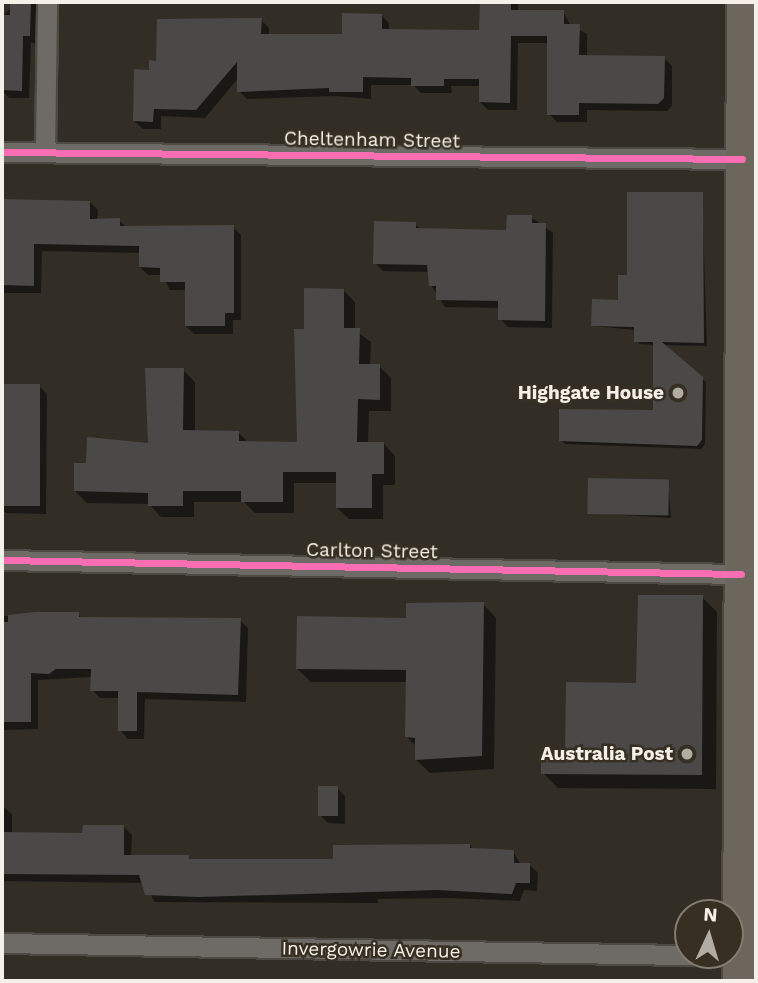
<!DOCTYPE html>
<style>
body{margin:0}
#map{position:relative;width:758px;height:983px;overflow:hidden;background:#322e26;font-family:"Work Sans",sans-serif}
div>[style]{position:absolute}
[style*='--x']{left:calc(var(--x)*1px);top:calc(var(--y)*1px);width:calc(var(--w)*1px);rotate:calc(var(--a)*1deg)}
.shadow>*{inset:0;background:#0007}
.building>*{inset:0;background:#4b4848;transform-origin:0 0}
.roads{filter:drop-shadow(2px 0 #4d4a43) drop-shadow(-2px 0 #4d4a43) drop-shadow(0 2px #4d4a43) drop-shadow(0 -2px #4d4a43)}
.street>*{height:19px;margin:-9.5px;padding:0 9.5px;transform-origin:9.5px;border-radius:9.5px;background:#6e6b66}
.primary>*{height:32px;margin:-16px;padding:0 16px;transform-origin:16px;border-radius:16px;background:#6c665d}
.cycleway>*{height:7px;margin:-3.5px;padding:0 3.5px;transform-origin:3.5px;border-radius:3.5px;background:#f96db3}
.dots>*{width:19px;height:19px;translate:-50% -50%;box-sizing:border-box;border:4px solid #362f22;border-radius:50%}
span{translate:-50% -50%;white-space:nowrap;text-align:center;line-height:1.15;-webkit-text-stroke:5px #362f22;paint-order:stroke}
.street-label{font-size:19px;color:#f5f0e8}
.poi-label{font-size:19px;color:#f5f0e8;font-weight:700}
.right{translate:-100% -50%;text-align:right}
.frame{position:absolute;inset:0;border:4px solid #f5f0e8;pointer-events:none}
.north{position:absolute;left:674px;top:899px;width:70px;height:70px;box-sizing:border-box;background:#362f22;border:2px solid #827c71;border-radius:50%;rotate:4deg;font-size:19px;font-weight:700;line-height:28px;text-align:center;color:#f5f0e8}
.north::after{content:'';display:block;margin:auto;width:24px;height:32px;background:#b1aca4;clip-path:polygon(50% 0,100% 100%,50% 72%,0 100%)}
</style>
<div id="map">
<div class="shadow">
<i style="clip-path:polygon(2px 2px,39px 2px,38px 44px,31px 43px,29px 98px,9px 98px,2px 90px,2px 17px,14px 5px)"></i>
<i style="clip-path:polygon(481px 2px,518px 2px,518px 11px,563px 12px,571px 26px,587px 34px,587px 57px,664px 58px,672px 66px,672px 106px,667px 111px,587px 110px,587px 122px,557px 122px,549px 114px,549px 43px,518px 43px,517px 110px,488px 110px,480px 102px,481px 86px,451px 86px,452px 93px,421px 93px,413px 85px,371px 85px,371px 99px,335px 96px,247px 99px,239px 91px,239px 77px,205px 118px,161px 116px,161px 129px,143px 129px,134px 121px,158px 62px,261px 20px,269px 28px,269px 36px,344px 35px,381px 15px,389px 23px,389px 31px,481px 32px)"></i>
<i style="clip-path:polygon(702px 194px,707px 346px,662px 345px,706px 382px,705px 444px,701px 449px,565px 444px,561px 440px,654px 412px,655px 345px,639px 344px,635px 330px,593px 326px,620px 301px,629px 277px)"></i>
<i style="clip-path:polygon(2px 202px,90px 202px,98px 210px,97px 220px,119px 220px,127px 228px,233px 227px,241px 235px,241px 320px,233px 320px,233px 334px,194px 334px,186px 326px,186px 290px,170px 290px,162px 275px,148px 275px,140px 267px,140px 253px,42px 251px,41px 293px,2px 293px)"></i>
<i style="clip-path:polygon(531px 217px,553px 233px,552px 328px,508px 327px,500px 319px,500px 308px,445px 307px,431px 285px,429px 272px,383px 271px,375px 263px,415px 224px,422px 230px,508px 232px)"></i>
<i style="clip-path:polygon(343px 290px,355px 302px,355px 330px,371px 342px,370px 366px,379px 366px,391px 378px,391px 411px,369px 411px,368px 444px,384px 444px,395px 456px,395px 485px,383px 485px,383px 519px,349px 519px,337px 508px,338px 483px,294px 483px,294px 513px,255px 513px,244px 502px,194px 502px,194px 517px,161px 517px,149px 504px,87px 503px,75px 491px,88px 465px,150px 445px,183px 370px,195px 382px,195px 431px,238px 432px,249px 443px,299px 443px,306px 330px)"></i>
<i style="clip-path:polygon(2px 385px,39px 386px,47px 394px,46px 514px,6px 513px,2px 509px)"></i>
<i style="clip-path:polygon(668px 481px,671px 518px,589px 513px)"></i>
<i style="clip-path:polygon(702px 597px,717px 612px,716px 789px,558px 788px,543px 773px,638px 685px)"></i>
<i style="clip-path:polygon(483px 604px,496px 618px,494px 769px,430px 773px,416px 760px,416px 746px,407px 737px,407px 682px,311px 682px,297px 669px,408px 620px)"></i>
<i style="clip-path:polygon(78px 614px,83px 619px,240px 620px,248px 628px,246px 702px,145px 699px,144px 739px,128px 739px,120px 730px,120px 698px,100px 698px,92px 690px,92px 677px,38px 680px,38px 729px,2px 730px,2px 616px)"></i>
<i style="clip-path:polygon(337px 788px,345px 796px,345px 824px,328px 823px,320px 815px)"></i>
<i style="clip-path:polygon(2px 806px,12px 814px,12px 834px,84px 834px,124px 827px,132px 835px,131px 857px,247px 863px,335px 861px,470px 845px,474px 850px,513px 851px,521px 865px,530px 865px,538px 873px,537px 891px,524px 890px,520px 901px,447px 898px,378px 899px,378px 903px,155px 902px,143px 883px,2px 881px)"></i>
<i style="clip-path:polygon(558px 979px,679px 981px,558px 981px)"></i>
</div>
<div class="building">
<i style="clip-path:polygon(10px 2px,31px 2px,30px 36px,23px 36px,22px 91px,2px 90px,2px 15px,10px 15px)"></i>
<i style="clip-path:polygon(480px 2px,511px 2px,511px 10px,564px 10px,564px 24px,580px 24px,579px 55px,665px 56px,664px 98px,658px 104px,579px 103px,579px 115px,547px 115px,547px 36px,511px 36px,510px 103px,479px 102px,479px 79px,444px 79px,444px 86px,411px 86px,411px 78px,363px 77px,363px 92px,329px 92px,329px 88px,237px 92px,237px 62px,196px 110px,154px 109px,153px 122px,133px 121px,134px 69px,149px 70px,149px 60px,156px 61px,157px 19px,262px 18px,261px 34px,342px 34px,342px 13px,382px 14px,382px 29px,479px 30px)"></i>
<i style="clip-path:polygon(627px 192px,703px 192px,704px 343px,662px 342px,703px 377px,702px 440px,697px 446px,559px 441px,559px 409px,653px 410px,653px 342px,634px 342px,634px 327px,591px 326px,592px 299px,618px 300px,618px 275px,627px 275px)"></i>
<i style="clip-path:polygon(2px 199px,90px 201px,90px 219px,120px 218px,120px 226px,234px 225px,234px 313px,225px 313px,225px 326px,185px 326px,185px 282px,160px 282px,160px 268px,139px 267px,139px 246px,34px 244px,34px 286px,2px 285px)"></i>
<i style="clip-path:polygon(507px 215px,532px 215px,532px 223px,546px 223px,545px 321px,498px 320px,498px 301px,436px 300px,436px 286px,429px 286px,427px 265px,373px 264px,374px 221px,416px 222px,416px 228px,506px 230px)"></i>
<i style="clip-path:polygon(304px 288px,344px 289px,344px 328px,360px 328px,359px 364px,380px 364px,380px 400px,358px 399px,357px 442px,384px 442px,384px 474px,372px 474px,372px 508px,336px 508px,336px 472px,283px 472px,283px 502px,241px 502px,241px 491px,183px 491px,183px 506px,148px 506px,148px 493px,74px 491px,74px 463px,86px 463px,87px 437px,148px 443px,145px 368px,184px 368px,183px 430px,239px 431px,239px 441px,297px 442px,294px 329px,304px 329px)"></i>
<i style="left:2px;top:384px;width:38px;height:122px"></i>
<i style="left:588px;top:478px;width:81px;height:36px;rotate:1deg"></i>
<i style="clip-path:polygon(638px 595px,703px 595px,702px 775px,541px 774px,541px 751px,565px 751px,566px 682px,636px 683px)"></i>
<i style="clip-path:polygon(484px 602px,482px 756px,415px 760px,415px 738px,405px 737px,406px 670px,296px 669px,297px 616px,406px 618px,406px 603px)"></i>
<i style="clip-path:polygon(35px 612px,79px 612px,79px 617px,241px 618px,238px 695px,137px 692px,137px 731px,118px 731px,118px 691px,90px 691px,91px 669px,56px 669px,49px 674px,31px 673px,31px 722px,2px 722px,2px 622px,8px 622px,8px 615px)"></i>
<i style="left:318px;top:786px;width:20px;height:30px"></i>
<i style="clip-path:polygon(83px 825px,124px 825px,124px 855px,189px 855px,189px 859px,333px 859px,333px 845px,470px 844px,470px 848px,514px 850px,514px 863px,530px 863px,530px 883px,516px 883px,512px 894px,438px 890px,199px 897px,145px 895px,139px 875px,2px 874px,2px 832px,82px 833px)"></i>
</div>
<div class="roads">
<div class="street">
<i style="--x:2;--y:152;--w:740;--a:0.54"></i>
<i style="--x:45;--y:152;--w:150;--a:-89.2"></i>
<i style="--x:2;--y:560;--w:739;--a:1.09"></i>
<i style="--x:2;--y:943;--w:737;--a:1.01"></i>
</div>
<div class="primary">
<i style="--x:739;--y:981;--w:979;--a:-89.77"></i>
</div>
</div>
<div class="cycleway">
<i style="--x:2;--y:152;--w:740;--a:0.54"></i>
<i style="--x:2;--y:560;--w:739;--a:1.09"></i>
</div>
<div class="dots">
<i style="left:678px;top:393px;background:#b1aca4"></i>
<i style="left:687px;top:754px;background:#b1aca4"></i>
</div>
<div class="street-label">
<span style="left:372px;top:140px;rotate:1deg">Cheltenham Street</span>
<span style="left:372px;top:551px;rotate:1deg">Carlton Street</span>
<span style="left:371px;top:950px;rotate:1deg">Invergowrie Avenue</span>
</div>
<div class="poi-label">
<span class="right" style="left:664px;top:393px">Highgate House</span>
<span class="right" style="left:673px;top:754px">Australia Post</span>
</div>
<div class="frame"></div>
<div class="north">N</div>
</div>
